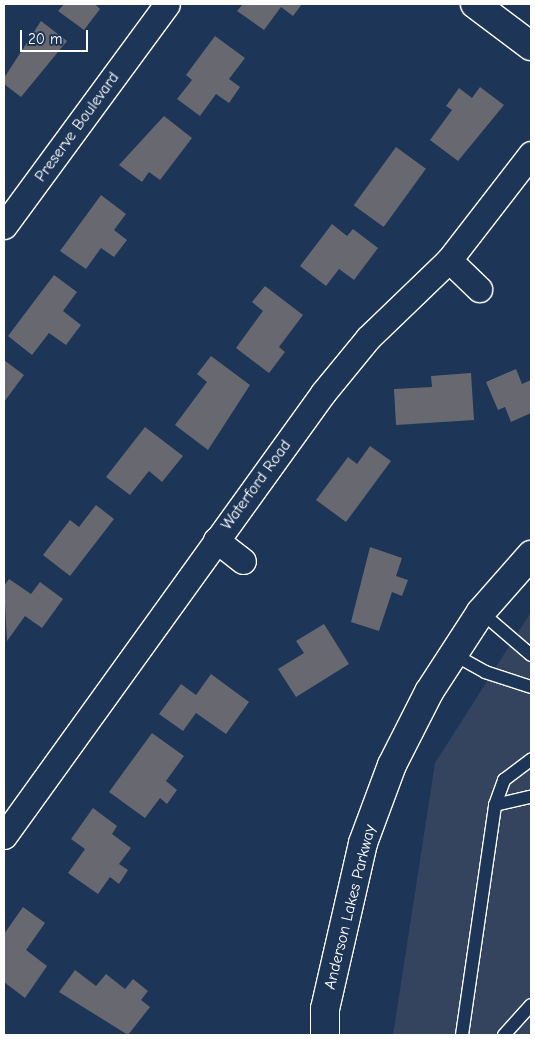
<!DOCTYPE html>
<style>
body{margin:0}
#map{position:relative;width:535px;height:1039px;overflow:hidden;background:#1d3557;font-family:"Comic Neue",sans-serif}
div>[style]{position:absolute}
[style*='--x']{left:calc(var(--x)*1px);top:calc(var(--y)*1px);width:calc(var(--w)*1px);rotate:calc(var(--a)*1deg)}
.built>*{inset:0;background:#34445f}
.building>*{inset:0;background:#686871;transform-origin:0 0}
.roads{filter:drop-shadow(1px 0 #fff) drop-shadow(-1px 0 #fff) drop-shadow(0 1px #fff) drop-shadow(0 -1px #fff)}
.service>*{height:12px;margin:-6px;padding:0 6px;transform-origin:6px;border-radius:6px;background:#1d3557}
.minor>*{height:25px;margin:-12.5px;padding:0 12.5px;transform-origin:12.5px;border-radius:12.5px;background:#1d3557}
.tertiary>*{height:28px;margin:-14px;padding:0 14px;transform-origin:14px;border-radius:14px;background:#1d3557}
span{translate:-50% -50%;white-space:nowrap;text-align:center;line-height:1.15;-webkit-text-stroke:4px #1d3557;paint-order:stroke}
.street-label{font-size:16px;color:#fff}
.frame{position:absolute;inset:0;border:5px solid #fff;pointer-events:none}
.scale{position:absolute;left:20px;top:30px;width:68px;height:22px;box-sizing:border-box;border:2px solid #fff;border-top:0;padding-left:6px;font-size:15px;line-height:18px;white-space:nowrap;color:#fff;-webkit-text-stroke:4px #1d3557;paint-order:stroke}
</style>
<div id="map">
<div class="built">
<i style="clip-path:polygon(531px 612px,531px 1035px,393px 1035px,435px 763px)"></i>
</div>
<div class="building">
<i style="clip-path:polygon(64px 4px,95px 4px,100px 9px,84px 30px,58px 11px)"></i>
<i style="clip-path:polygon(243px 4px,302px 4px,293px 16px,281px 7px,264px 30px,237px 11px)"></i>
<i style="clip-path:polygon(41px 21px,67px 41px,21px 97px,4px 84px,4px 78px)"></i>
<i style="clip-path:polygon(215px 36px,245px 58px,229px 79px,240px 87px,229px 103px,216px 94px,200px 116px,177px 99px,192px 80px,186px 75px)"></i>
<i style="clip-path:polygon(480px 87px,504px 105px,458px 161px,430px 140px,452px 110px,446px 106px,459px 88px,472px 98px)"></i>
<i style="clip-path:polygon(164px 116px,192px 138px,160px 180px,149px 172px,142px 182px,119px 165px)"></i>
<i style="left:396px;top:147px;width:37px;height:72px;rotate:36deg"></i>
<i style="clip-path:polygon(101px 195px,126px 214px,114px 230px,127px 240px,114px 257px,101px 248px,86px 269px,60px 251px)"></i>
<i style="clip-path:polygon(332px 224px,347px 236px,353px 229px,378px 248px,354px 280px,339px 269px,326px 286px,300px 266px)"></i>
<i style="clip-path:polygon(54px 275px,77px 292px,63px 311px,81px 325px,66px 345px,49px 333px,32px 355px,8px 336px)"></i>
<i style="clip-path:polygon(265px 286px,303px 315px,279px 347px,285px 352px,269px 373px,236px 348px,263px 311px,252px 302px)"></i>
<i style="clip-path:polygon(211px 356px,250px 385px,208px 450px,175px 425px,207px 382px,197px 374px)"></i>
<i style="clip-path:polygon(4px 360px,24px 375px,4px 402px)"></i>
<i style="clip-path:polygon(516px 369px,522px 384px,531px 380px,531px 413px,511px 422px,505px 407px,498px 410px,486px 382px)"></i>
<i style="clip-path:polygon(471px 373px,474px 420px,396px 425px,394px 389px,432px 387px,431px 376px)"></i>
<i style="clip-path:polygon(145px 427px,183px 456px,162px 482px,149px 471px,130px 495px,106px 477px)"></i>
<i style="clip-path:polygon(370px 446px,391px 461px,346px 522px,316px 500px,348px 457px,357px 464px)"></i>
<i style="clip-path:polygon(96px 505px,114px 519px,70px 576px,43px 555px,70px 520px,79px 527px)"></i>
<i style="clip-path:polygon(370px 547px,402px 558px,396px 576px,408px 580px,402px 596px,392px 592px,379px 631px,351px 622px)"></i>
<i style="clip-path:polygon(9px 579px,31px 594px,40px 582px,63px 599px,42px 628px,25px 616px,7px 641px,4px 586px)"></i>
<i style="clip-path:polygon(324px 624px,349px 664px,296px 697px,278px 669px,304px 653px,296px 641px)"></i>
<i style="clip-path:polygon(211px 674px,249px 702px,226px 734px,196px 713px,183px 731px,159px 714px,181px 684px,196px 695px)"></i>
<i style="clip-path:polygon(152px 733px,184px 756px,166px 781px,177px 790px,167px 804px,160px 798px,145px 818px,109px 792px)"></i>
<i style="clip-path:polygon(93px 808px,117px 826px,112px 834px,131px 848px,119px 864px,128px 870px,119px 884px,110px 877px,98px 894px,68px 873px,85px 849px,71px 839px)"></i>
<i style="clip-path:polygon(23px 907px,45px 923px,26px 950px,47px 966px,25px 998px,4px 982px,4px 934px)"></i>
<i style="clip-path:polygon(75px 970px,96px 986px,106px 974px,125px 989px,133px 979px,148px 991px,141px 1000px,150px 1007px,128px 1035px,59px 992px)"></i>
</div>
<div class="roads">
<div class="service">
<i style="--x:481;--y:612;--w:66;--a:40.7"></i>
<i style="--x:453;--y:654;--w:37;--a:29"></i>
<i style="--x:485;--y:672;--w:48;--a:18.1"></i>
<i style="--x:495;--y:805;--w:37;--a:-13"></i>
<i style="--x:462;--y:1035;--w:232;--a:-81.8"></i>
<i style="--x:495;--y:805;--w:27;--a:-70"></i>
<i style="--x:504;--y:780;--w:34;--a:-37"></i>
<i style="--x:504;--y:1035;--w:40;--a:-48"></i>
</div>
<div class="minor">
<i style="--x:4;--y:226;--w:275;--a:-53.7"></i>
<i style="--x:449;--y:260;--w:42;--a:44"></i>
<i style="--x:216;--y:540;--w:34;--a:38"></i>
<i style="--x:4;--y:836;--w:546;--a:-54.24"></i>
<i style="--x:323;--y:393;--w:71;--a:-50.7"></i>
<i style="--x:368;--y:338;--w:112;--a:-43.9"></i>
<i style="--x:449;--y:260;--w:134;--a:-52.3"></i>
</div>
<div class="tertiary">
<i style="--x:475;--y:4;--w:70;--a:36.9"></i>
<i style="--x:325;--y:1035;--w:26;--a:-90"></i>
<i style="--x:325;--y:1009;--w:170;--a:-77.1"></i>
<i style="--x:363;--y:843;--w:83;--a:-69.6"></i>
<i style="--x:392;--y:765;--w:82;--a:-63.1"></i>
<i style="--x:429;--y:692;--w:95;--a:-57"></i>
<i style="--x:481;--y:612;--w:76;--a:-48.7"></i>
</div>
</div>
<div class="street-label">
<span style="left:77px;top:127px;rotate:-54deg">Preserve Boulevard</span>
<span style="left:256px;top:485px;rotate:-54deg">Waterford Road</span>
<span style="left:350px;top:907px;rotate:-76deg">Anderson Lakes Parkway</span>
</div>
<div class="frame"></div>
<div class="scale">20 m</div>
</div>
